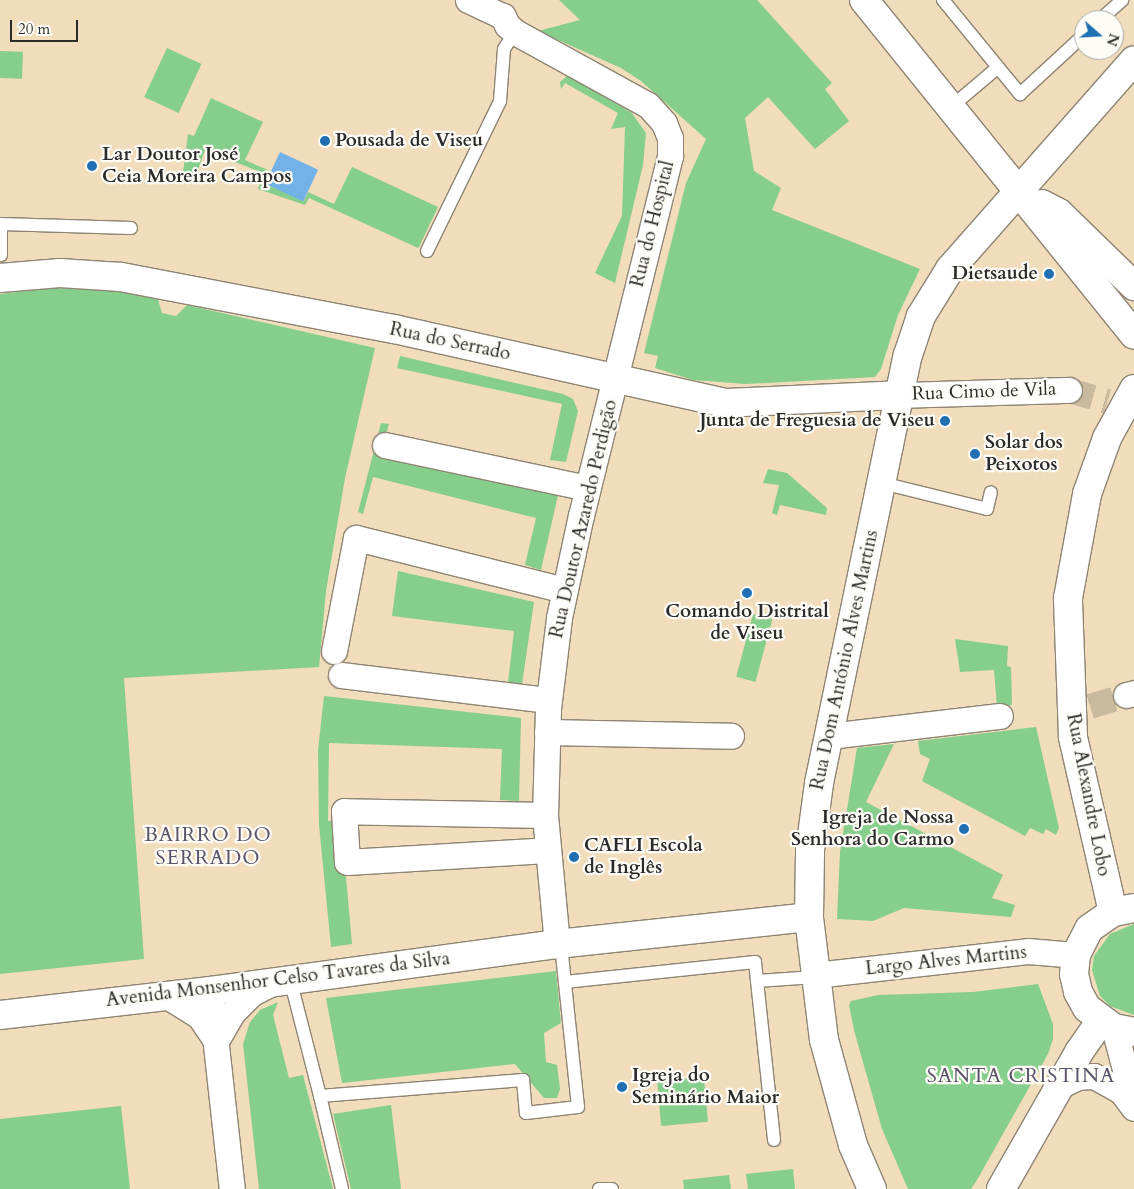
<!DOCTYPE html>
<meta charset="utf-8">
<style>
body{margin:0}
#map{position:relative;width:1134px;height:1189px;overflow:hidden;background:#f1dcbb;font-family:Cardo,serif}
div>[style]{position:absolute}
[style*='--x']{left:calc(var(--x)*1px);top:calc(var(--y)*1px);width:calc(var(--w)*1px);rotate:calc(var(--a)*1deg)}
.green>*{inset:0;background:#85ce8b;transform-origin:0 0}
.water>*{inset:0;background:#73b2e7;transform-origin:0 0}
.street-tunnel>*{height:25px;margin-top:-12.5px;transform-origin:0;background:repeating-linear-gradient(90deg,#c9b99e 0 25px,transparent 0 37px)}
.roads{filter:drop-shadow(1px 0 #8e8473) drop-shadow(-1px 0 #8e8473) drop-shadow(0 1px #8e8473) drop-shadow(0 -1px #8e8473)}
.lane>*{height:12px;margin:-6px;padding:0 6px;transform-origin:6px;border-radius:6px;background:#fff}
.street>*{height:25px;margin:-12.5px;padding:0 12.5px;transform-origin:12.5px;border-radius:12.5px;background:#fff}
.secondary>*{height:28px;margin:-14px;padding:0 14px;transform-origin:14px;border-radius:14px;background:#fff}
.dots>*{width:14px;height:14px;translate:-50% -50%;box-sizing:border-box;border:2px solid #fdfcf7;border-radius:50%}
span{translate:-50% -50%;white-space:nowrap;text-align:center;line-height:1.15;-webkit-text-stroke:4.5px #fdfcf7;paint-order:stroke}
.poi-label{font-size:19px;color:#2b2b2b;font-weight:700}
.left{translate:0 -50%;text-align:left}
.right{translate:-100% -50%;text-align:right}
.street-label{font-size:19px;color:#2b2b2b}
.neighbourhood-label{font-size:20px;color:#5b5168;letter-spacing:1px}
.north{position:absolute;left:1074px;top:10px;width:50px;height:50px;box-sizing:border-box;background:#fdfcf7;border:1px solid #a9a8a5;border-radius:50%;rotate:109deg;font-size:14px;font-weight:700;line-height:20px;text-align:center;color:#2b2b2b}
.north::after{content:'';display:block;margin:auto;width:18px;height:22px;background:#1f6fb2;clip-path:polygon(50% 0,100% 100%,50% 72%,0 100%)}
.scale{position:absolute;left:10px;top:20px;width:68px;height:22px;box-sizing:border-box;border:2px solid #2b2b2b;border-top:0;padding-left:6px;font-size:15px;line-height:18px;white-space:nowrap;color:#2b2b2b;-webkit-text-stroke:4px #fdfcf7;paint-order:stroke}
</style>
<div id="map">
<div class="green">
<i style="clip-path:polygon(559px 0,757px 0,832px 83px,825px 89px,849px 121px,815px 149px,768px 97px,745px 118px,754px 171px,781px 188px,772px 210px,920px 269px,898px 315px,881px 369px,875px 377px,746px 384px,693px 380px,655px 368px,658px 356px,644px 353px,686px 183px,706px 139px,641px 81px,621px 68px,538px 31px,580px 20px)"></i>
<i style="left:167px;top:48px;width:38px;height:54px;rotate:25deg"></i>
<i style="left:0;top:51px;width:23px;height:27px;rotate:2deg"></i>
<i style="clip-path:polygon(567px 76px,631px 112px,646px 133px,643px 165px,615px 283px,595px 273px,622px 216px,625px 127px,611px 129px,618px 113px,565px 83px,561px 89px,560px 82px)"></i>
<i style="clip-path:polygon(211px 98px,263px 122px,245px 160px,270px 171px,264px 183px,304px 201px,308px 192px,334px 204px,352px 167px,438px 207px,420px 245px,418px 248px,309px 198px,305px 205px,258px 189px,263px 173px,205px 150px,196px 175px,183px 173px,188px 134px,194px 136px)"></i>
<i style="clip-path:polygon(50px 288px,127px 291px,157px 296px,162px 313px,176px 316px,187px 305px,375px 348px,345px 478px,326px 591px,319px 667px,124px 678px,144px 959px,0 974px,0 294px)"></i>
<i style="clip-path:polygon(400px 356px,563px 394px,573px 399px,578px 411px,566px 462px,550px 460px,562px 404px,397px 368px)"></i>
<i style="clip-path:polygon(381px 423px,389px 424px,382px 447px,559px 491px,541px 570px,525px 565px,536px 518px,373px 477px,363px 514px,358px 512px)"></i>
<i style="clip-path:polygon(768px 469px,787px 473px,827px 508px,826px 515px,780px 505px,777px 515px,772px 513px,779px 485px,763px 483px)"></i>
<i style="clip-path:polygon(398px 571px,534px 602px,522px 684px,508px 682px,514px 631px,392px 616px)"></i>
<i style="left:753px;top:614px;width:20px;height:65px;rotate:15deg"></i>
<i style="clip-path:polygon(955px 639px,1008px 646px,1007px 666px,1011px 667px,1012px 705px,997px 707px,994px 670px,960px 672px)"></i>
<i style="clip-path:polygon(324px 696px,521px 718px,519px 801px,500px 800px,502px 749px,329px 743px,328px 821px,341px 821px,352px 944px,331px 947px,319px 825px,318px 750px)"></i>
<i style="clip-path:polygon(1036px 727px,1059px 828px,1056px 835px,1046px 829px,1043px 834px,1030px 828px,1025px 836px,922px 781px,930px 759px,920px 754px,918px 741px)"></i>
<i style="clip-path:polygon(894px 744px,866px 802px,1003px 875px,992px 898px,1015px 905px,1011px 917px,904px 908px,873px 921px,837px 919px,840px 852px,857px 748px)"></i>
<i style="clip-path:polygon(1134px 924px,1134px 1015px,1110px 1006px,1100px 996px,1092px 970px,1094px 956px,1110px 934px)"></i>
<i style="clip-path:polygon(556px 971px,561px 1023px,544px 1033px,546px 1062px,557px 1065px,560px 1089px,557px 1098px,544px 1098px,515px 1064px,342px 1083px,326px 998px)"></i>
<i style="clip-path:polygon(1038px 984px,1053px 1024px,1053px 1039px,1048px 1054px,977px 1180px,971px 1189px,908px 1189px,882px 1129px,855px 1034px,849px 1006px,851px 1001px,878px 995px,973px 992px)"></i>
<i style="clip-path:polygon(278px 1002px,273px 1015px,289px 1078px,303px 1075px,333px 1189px,259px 1189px,243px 1044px,250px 1022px,260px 1010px)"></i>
<i style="left:704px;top:1077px;width:45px;height:47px;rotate:85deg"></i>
<i style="clip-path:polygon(391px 1105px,401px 1189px,351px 1189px,333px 1114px)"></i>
<i style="clip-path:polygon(121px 1106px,130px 1189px,0 1189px,0 1119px)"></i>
<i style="clip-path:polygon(793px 1169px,795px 1189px,748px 1189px,746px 1174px)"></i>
<i style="clip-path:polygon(729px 1175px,731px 1189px,684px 1189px,683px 1180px)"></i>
</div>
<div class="water">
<i style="left:280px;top:152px;width:42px;height:35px;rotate:25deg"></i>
</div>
<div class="street-tunnel">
<i style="--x:1069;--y:390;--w:40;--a:16"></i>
<i style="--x:1090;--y:706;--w:38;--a:-17"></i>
</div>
<div class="roads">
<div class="lane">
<i style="--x:943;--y:0;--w:122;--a:50.7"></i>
<i style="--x:1020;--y:94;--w:87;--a:-42.7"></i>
<i style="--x:1100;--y:20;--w:30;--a:-42"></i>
<i style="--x:951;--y:107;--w:59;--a:-40.2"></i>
<i style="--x:427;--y:251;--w:167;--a:-64"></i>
<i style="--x:500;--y:101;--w:52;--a:-85.6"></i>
<i style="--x:504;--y:49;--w:20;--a:-57"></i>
<i style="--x:1;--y:255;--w:31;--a:-90"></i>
<i style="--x:1;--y:224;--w:130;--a:1.8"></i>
<i style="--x:882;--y:483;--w:108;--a:13.9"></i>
<i style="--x:987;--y:509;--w:17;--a:-77"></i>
<i style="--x:290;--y:979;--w:121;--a:75.6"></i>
<i style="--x:757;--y:981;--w:58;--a:-3.9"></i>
<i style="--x:565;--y:982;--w:191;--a:-6"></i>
<i style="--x:755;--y:962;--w:179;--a:83.9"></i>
<i style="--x:342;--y:1189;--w:96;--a:-103.3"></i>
<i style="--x:320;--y:1096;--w:204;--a:-4.5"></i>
<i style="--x:523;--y:1080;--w:33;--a:85"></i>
<i style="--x:526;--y:1113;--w:52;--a:-6.6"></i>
<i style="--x:578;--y:1107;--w:164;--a:-96"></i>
<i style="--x:599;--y:1189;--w:13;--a:0"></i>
</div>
<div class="street">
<i style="--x:468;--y:0;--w:38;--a:25"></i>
<i style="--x:503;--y:16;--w:10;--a:66"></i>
<i style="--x:507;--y:25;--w:11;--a:41"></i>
<i style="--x:515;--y:32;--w:152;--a:28.8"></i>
<i style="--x:648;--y:105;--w:24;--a:48"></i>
<i style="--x:664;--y:123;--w:16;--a:68"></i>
<i style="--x:670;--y:138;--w:18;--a:90"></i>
<i style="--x:670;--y:156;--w:370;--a:103.9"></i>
<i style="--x:581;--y:515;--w:105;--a:102.1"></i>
<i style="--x:559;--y:618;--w:92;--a:96.9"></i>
<i style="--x:548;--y:709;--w:106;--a:91.6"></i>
<i style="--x:545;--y:815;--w:130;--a:84.7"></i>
<i style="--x:900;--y:395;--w:169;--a:-1.7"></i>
<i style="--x:385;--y:445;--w:207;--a:12"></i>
<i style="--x:334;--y:651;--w:115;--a:-79"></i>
<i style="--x:356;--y:538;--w:214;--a:14"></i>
<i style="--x:341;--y:675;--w:209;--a:6.9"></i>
<i style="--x:1126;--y:695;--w:8;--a:-14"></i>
<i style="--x:547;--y:732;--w:184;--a:1.2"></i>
<i style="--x:829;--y:736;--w:172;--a:-6.7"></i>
<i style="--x:545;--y:815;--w:201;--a:-178.9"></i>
<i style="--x:344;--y:811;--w:51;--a:86.6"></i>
<i style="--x:347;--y:862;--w:200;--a:-3.4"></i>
<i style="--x:815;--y:975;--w:214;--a:-6.4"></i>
<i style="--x:1028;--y:951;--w:48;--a:4.8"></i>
<i style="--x:210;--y:991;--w:199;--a:83.7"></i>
<i style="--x:167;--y:996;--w:39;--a:32"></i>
<i style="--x:200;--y:1017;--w:27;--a:56"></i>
<i style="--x:1114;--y:1028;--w:78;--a:75.1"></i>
<i style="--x:216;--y:1041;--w:32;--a:-60"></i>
<i style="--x:232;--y:1013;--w:28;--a:-45"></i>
<i style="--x:252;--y:993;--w:22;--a:-27"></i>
<i style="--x:1061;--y:1085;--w:19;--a:-25"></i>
<i style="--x:1078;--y:1077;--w:16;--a:-4"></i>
<i style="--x:1094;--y:1076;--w:31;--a:29"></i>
<i style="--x:1121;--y:1091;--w:21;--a:53"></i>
</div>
<div class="secondary">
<i style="--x:864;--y:0;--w:430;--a:51.1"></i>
<i style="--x:1042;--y:204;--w:19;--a:28"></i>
<i style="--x:1059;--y:213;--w:105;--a:44.2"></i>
<i style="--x:0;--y:278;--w:60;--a:-4.8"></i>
<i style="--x:60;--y:273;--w:61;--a:3.8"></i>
<i style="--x:121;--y:277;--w:278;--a:10.8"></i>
<i style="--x:394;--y:329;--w:338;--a:12.6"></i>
<i style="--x:724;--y:403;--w:176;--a:-2.6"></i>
<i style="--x:1134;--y:908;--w:21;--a:169"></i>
<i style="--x:1113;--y:912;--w:29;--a:145"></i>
<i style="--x:1089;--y:929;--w:29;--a:117"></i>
<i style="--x:1076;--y:955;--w:19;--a:96"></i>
<i style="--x:1074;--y:974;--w:18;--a:77"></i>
<i style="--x:1078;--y:992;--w:18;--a:61"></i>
<i style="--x:1087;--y:1008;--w:34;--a:37"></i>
<i style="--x:1114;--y:1028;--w:20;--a:11"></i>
<i style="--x:1113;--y:912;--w:180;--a:-102.9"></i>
<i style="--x:1073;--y:737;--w:139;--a:-92.1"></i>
<i style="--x:1068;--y:598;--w:106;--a:-79.6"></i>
<i style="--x:1087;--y:494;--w:59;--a:-70.3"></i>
<i style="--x:1107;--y:438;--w:56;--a:-61.1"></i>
<i style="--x:0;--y:1015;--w:211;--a:-6.5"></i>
<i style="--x:210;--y:991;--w:350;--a:-7.7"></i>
<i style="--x:557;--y:944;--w:253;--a:-6.1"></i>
<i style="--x:872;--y:1189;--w:48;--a:-113.4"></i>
<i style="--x:853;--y:1145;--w:109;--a:-105.4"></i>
<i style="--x:824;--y:1040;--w:124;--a:-97"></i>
<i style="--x:809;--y:917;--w:67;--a:-89.1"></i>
<i style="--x:810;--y:850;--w:68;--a:-82.3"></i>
<i style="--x:819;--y:783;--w:437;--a:-78.3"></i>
<i style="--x:908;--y:355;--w:41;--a:-71.6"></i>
<i style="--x:921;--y:316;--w:55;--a:-58.3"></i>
<i style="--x:950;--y:269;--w:278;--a:-48.6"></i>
<i style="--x:1001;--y:1189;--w:158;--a:-60.3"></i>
<i style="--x:1079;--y:1052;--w:38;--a:-55"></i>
</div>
</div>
<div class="dots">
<i style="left:325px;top:141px;background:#1f6fb2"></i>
<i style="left:92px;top:166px;background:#1f6fb2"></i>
<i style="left:1049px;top:274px;background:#1f6fb2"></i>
<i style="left:945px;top:421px;background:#1f6fb2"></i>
<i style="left:975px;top:454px;background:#1f6fb2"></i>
<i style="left:747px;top:593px;background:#1f6fb2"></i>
<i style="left:964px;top:829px;background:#1f6fb2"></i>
<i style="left:574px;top:857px;background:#1f6fb2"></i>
<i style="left:622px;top:1087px;background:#1f6fb2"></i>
</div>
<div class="poi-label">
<span class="left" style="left:335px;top:141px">Pousada de Viseu</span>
<span class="left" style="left:102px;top:166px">Lar Doutor José<br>Ceia Moreira Campos</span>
<span class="right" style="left:1038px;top:274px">Dietsaude</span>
<span class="right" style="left:935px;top:421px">Junta de Freguesia de Viseu</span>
<span class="left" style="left:985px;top:454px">Solar dos<br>Peixotos</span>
<span style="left:747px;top:623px">Comando Distrital<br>de Viseu</span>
<span class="right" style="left:954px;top:829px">Igreja de Nossa<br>Senhora do Carmo</span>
<span class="left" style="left:584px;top:857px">CAFLI Escola<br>de Inglês</span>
<span class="left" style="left:632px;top:1087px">Igreja do<br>Seminário Maior</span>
</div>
<div class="street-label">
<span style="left:653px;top:224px;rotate:-76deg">Rua do Hospital</span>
<span style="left:450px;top:342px;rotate:12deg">Rua do Serrado</span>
<span style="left:984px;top:392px;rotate:-2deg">Rua Cimo de Vila</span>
<span style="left:584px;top:519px;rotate:-77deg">Rua Doutor Azaredo Perdigão</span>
<span style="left:845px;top:660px;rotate:-78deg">Rua Dom António Alves Martins</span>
<span style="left:1088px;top:795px;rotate:79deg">Rua Alexandre Lobo</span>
<span style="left:946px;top:961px;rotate:-6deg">Largo Alves Martins</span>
<span style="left:278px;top:980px;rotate:-7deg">Avenida Monsenhor Celso Tavares da Silva</span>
</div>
<div class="neighbourhood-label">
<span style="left:208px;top:846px">BAIRRO DO<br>SERRADO</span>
<span style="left:1021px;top:1075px">SANTA CRISTINA</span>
</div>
<div class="north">N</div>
<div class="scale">20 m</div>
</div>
